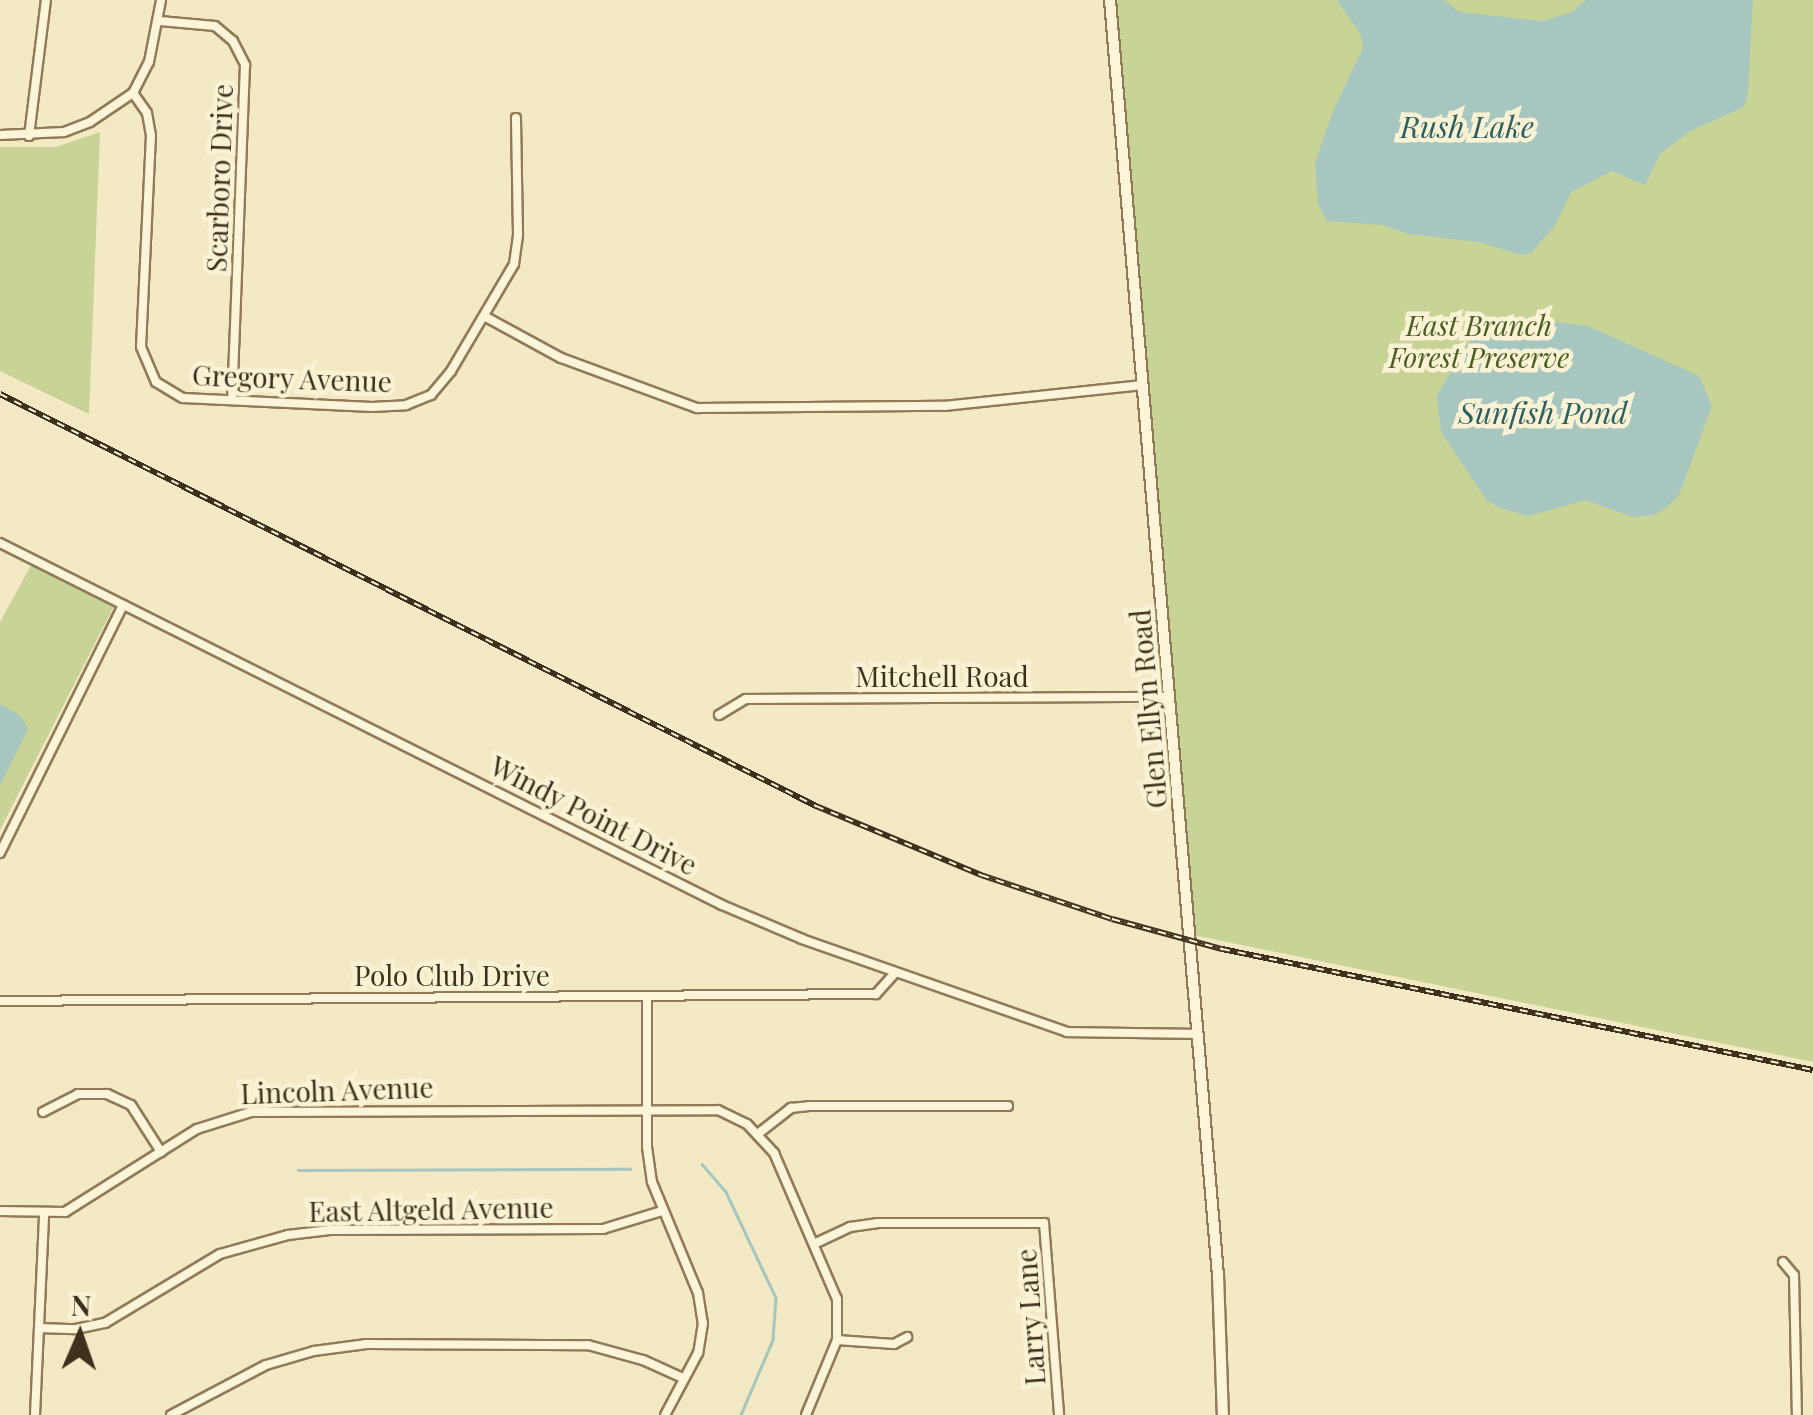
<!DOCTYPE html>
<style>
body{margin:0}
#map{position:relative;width:1813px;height:1415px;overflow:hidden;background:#f3e9c4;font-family:"Playfair Display",serif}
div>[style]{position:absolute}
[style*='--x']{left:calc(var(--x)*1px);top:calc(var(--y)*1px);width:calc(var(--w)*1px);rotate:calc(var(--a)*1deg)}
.green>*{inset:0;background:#c8d396}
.water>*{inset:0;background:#a6c6bf}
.stream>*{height:2.5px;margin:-1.25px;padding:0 1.25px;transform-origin:1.25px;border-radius:1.25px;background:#a6c6bf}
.roads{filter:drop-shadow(2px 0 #917a58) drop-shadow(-2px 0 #917a58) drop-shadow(0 2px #917a58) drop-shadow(0 -2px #917a58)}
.street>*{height:8px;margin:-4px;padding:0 4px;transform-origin:4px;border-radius:4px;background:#fdf4d9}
.secondary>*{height:10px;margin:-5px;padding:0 5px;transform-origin:5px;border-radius:5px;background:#fdf4d9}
.rail>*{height:6px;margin-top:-3px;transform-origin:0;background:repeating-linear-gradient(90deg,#faf2d5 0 8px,#3f301d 0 16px);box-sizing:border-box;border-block:2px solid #3f301d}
span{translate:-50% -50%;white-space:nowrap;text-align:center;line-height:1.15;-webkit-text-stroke:9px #faf2d5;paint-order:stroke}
.street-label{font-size:28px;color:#3f301d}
.park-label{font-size:28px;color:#4b5e21;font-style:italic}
.water-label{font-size:30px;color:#2b6061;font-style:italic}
.north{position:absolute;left:30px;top:1285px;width:100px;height:100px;-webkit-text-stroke:8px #faf2d5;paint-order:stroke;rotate:2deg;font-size:28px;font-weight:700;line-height:40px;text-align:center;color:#3f301d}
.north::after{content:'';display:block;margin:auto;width:35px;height:45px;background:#3f301d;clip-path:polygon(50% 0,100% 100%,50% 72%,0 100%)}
</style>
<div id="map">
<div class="green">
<i style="clip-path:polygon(1113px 0,1813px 0,1813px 1062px,1193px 935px)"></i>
<i style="clip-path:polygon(100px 132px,89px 414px,0 371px,0 147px,56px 147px)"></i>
<i style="clip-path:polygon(34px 560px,114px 606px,0 830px,0 622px)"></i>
</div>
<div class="water">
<i style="clip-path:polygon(1337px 0,1444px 0,1459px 12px,1543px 21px,1572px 12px,1586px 0,1753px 0,1748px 92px,1744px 107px,1690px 131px,1660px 154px,1645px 185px,1612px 171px,1571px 192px,1556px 224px,1531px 253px,1521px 255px,1479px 242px,1408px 234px,1384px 225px,1327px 221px,1318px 204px,1315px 162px,1334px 109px,1363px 48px,1361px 35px)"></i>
<i style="clip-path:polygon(1510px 316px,1588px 326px,1699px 376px,1712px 406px,1679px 495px,1667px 507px,1655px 515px,1632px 517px,1586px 500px,1528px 516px,1500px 508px,1486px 499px,1441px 432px,1437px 395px,1478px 328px,1487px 320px)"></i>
<i style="clip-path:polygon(0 704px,21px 716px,28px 729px,0 785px)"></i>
</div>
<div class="stream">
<i style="--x:702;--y:1164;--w:37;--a:49"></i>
<i style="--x:726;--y:1192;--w:117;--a:64.7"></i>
<i style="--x:776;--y:1298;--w:42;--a:94.1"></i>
<i style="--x:773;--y:1340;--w:82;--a:113.1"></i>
<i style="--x:298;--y:1170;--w:332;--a:-0.2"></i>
</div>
<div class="roads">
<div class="street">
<i style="--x:160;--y:21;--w:55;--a:5.2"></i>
<i style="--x:215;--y:26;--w:23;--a:40"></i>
<i style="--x:233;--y:41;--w:27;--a:63"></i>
<i style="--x:245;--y:65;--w:335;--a:92.2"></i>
<i style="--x:133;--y:93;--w:24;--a:55"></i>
<i style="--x:147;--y:113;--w:22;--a:80"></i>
<i style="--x:151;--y:135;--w:212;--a:92.7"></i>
<i style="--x:141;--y:347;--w:38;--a:67"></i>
<i style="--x:156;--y:382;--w:31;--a:31"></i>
<i style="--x:183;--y:398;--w:189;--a:2.7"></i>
<i style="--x:372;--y:407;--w:34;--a:-3"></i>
<i style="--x:406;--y:405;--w:27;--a:-22"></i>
<i style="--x:431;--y:395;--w:31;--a:-50"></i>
<i style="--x:451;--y:371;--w:124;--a:-59.5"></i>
<i style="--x:514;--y:264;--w:30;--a:-82"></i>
<i style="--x:518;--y:234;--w:116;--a:-91"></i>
<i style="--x:0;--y:135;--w:64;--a:-2.7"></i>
<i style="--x:64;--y:132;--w:28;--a:-21"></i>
<i style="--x:90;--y:122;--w:52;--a:-34"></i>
<i style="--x:133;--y:93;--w:35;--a:-63"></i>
<i style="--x:149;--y:62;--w:63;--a:-79"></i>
<i style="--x:29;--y:136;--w:137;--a:-82.9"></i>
<i style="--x:484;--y:316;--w:88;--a:28.6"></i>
<i style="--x:561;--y:358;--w:145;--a:20.2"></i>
<i style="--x:697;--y:408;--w:247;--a:-0.5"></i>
<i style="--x:944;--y:406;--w:200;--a:-6"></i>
<i style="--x:0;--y:543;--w:808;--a:26.63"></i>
<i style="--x:722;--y:905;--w:87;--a:23"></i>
<i style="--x:802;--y:939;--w:281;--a:19.3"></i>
<i style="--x:1067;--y:1032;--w:131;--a:0.9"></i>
<i style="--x:719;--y:715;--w:31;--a:-31"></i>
<i style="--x:746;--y:699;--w:423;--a:-0.3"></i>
<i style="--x:0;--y:853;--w:277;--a:-63.6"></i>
<i style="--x:647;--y:996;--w:151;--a:90"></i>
<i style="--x:647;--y:1147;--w:35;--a:82"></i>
<i style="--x:652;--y:1182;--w:120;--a:67.5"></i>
<i style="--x:698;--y:1293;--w:30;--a:81"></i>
<i style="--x:703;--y:1323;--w:30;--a:99"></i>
<i style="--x:698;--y:1353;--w:70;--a:118"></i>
<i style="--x:0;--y:1001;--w:876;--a:-0.46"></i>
<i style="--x:876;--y:994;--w:28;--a:-48"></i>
<i style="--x:43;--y:1112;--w:39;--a:-27"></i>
<i style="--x:78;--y:1094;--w:29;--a:0"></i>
<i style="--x:107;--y:1094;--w:26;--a:25"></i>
<i style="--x:131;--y:1105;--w:56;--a:57.4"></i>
<i style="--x:759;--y:1133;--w:41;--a:-38"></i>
<i style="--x:791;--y:1108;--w:18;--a:-6"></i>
<i style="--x:809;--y:1106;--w:199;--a:0"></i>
<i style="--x:0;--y:1211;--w:65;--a:0.9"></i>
<i style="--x:65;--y:1212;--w:156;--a:-32.2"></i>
<i style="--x:197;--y:1129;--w:57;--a:-17.5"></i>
<i style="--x:251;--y:1112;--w:467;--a:-0.2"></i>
<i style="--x:718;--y:1110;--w:32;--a:26"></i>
<i style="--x:747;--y:1124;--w:40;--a:47"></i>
<i style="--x:774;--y:1153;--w:159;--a:66.7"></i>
<i style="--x:837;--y:1299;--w:41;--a:90"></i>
<i style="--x:837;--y:1340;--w:81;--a:112.5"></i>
<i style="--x:816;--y:1243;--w:38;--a:-25"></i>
<i style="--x:850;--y:1227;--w:27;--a:-8"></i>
<i style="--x:877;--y:1223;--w:167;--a:0"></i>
<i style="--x:1044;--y:1223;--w:193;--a:85.5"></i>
<i style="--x:1783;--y:1262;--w:17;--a:50"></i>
<i style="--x:1794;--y:1275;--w:140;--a:88.8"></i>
<i style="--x:39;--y:1328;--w:37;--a:2"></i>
<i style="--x:76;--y:1329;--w:30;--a:-12"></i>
<i style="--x:105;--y:1323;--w:134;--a:-31"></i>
<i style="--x:220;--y:1254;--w:71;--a:-15.6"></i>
<i style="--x:288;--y:1235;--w:42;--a:-6.8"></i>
<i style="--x:330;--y:1230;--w:273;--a:-0.2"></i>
<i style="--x:603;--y:1229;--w:62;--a:-17"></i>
<i style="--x:837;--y:1340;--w:57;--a:4"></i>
<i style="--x:894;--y:1344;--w:15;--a:-28"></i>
<i style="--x:35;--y:1415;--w:202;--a:-87.4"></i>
<i style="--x:171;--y:1415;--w:107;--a:-27.8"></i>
<i style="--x:266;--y:1365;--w:50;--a:-16.3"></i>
<i style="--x:314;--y:1351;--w:53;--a:-7.5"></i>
<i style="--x:367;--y:1344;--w:221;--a:0.3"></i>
<i style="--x:588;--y:1345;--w:57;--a:15.3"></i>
<i style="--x:643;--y:1360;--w:44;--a:24.2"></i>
</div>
<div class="secondary">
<i style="--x:1110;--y:0;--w:1280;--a:85.16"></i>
<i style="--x:1218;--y:1275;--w:140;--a:88"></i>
</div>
</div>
<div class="rail">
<i style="--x:0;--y:394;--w:914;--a:26.79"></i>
<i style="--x:816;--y:806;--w:179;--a:22.7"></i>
<i style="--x:981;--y:875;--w:138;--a:18.6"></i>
<i style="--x:1112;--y:919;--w:114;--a:15.3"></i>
<i style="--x:1222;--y:949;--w:603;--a:11.57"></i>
</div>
<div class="street-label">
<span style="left:219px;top:178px;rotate:-88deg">Scarboro Drive</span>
<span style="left:292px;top:378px;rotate:2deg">Gregory Avenue</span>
<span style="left:942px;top:676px">Mitchell Road</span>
<span style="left:1148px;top:709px;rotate:-95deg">Glen Ellyn Road</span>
<span style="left:594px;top:815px;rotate:27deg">Windy Point Drive</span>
<span style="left:452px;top:975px">Polo Club Drive</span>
<span style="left:337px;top:1090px;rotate:-2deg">Lincoln Avenue</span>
<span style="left:431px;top:1209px;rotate:-1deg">East Altgeld Avenue</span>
<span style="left:1030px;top:1317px;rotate:-94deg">Larry Lane</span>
</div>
<div class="park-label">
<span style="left:1479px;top:341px">East Branch<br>Forest Preserve</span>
</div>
<div class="water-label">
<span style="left:1467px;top:126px">Rush Lake</span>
<span style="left:1543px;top:412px">Sunfish Pond</span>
</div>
<div class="north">N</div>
</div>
